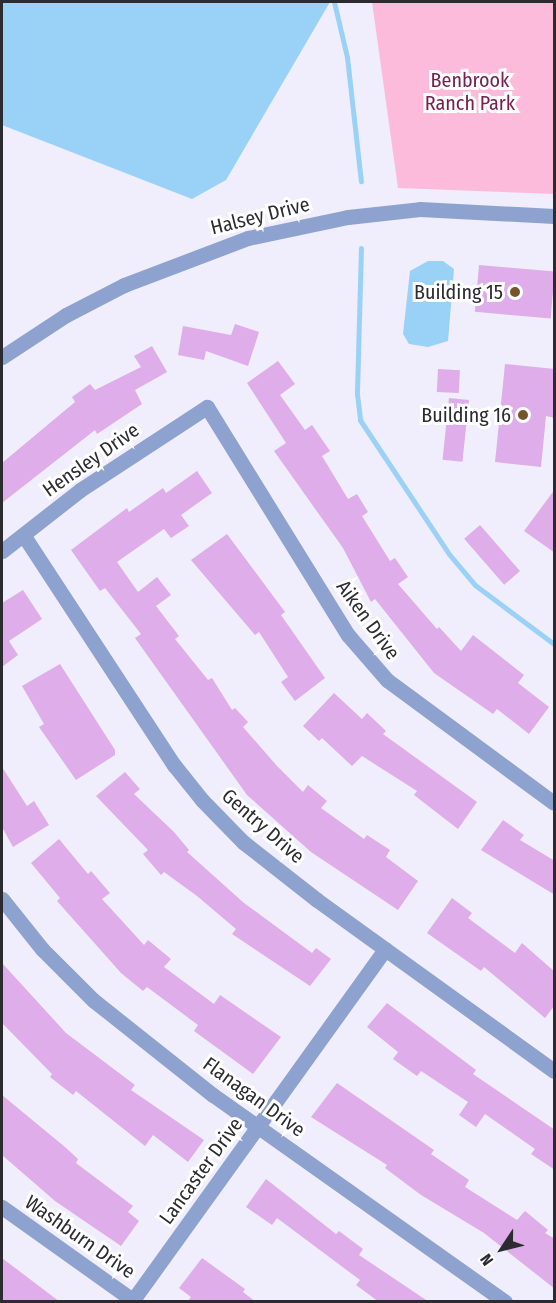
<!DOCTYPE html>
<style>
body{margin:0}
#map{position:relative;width:556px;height:1303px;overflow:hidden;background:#f0edfc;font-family:"Fira Sans Condensed",sans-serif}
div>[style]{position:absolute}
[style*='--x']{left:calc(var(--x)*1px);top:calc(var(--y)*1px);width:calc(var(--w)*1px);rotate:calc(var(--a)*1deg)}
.green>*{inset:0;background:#fdbbdb}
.water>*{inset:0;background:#9ad2f7}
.stream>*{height:5px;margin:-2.5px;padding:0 2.5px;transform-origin:2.5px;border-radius:2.5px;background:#9ad2f7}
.building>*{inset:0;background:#dfade9;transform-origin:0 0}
.minor>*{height:15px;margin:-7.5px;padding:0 7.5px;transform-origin:7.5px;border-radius:7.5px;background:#8ea2d0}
.dots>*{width:16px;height:16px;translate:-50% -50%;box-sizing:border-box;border:3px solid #fff;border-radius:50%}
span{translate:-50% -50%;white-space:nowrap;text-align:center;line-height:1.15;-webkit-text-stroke:6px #fff;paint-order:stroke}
.park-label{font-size:20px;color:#742051}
.street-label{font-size:20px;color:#2b2b30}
.poi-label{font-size:20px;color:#2b2b30}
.right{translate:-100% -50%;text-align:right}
.frame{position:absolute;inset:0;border:3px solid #2b2b30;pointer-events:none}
.north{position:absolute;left:472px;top:1219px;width:60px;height:60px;-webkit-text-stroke:4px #fff;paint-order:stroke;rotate:235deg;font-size:16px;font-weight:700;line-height:24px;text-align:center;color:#2b2b30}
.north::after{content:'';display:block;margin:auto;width:21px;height:27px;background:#2b2b30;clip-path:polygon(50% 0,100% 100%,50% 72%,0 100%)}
</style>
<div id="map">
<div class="green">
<i style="clip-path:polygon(372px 2px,554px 2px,554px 194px,398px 188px)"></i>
</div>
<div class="water">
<i style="clip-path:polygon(2px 2px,330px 2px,226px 180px,192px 199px,2px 125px)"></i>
<i style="clip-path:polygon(428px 261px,443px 261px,454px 269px,448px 341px,428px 347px,409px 344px,403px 334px,410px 271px)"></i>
</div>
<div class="stream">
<i style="--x:334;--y:2;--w:57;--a:76.7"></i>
<i style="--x:347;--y:57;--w:125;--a:83.6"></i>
<i style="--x:361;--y:248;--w:146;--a:91.6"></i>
<i style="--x:357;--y:394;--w:26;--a:83"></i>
<i style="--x:360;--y:420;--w:161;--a:56.4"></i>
<i style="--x:449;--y:554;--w:40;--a:50"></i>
<i style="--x:475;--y:585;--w:99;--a:36.8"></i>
</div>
<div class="building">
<i style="left:479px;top:265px;width:76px;height:47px;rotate:5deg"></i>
<i style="clip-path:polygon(235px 324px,259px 332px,248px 366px,206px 351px,204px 360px,178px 355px,183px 326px,231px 335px)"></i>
<i style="clip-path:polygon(152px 346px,167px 372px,135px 390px,142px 404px,97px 434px,95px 430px,2px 503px,2px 463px,75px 402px,72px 397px,90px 384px,95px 390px,141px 367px,134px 356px)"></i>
<i style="clip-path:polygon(278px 361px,295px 384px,280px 395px,305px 430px,312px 425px,330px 451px,322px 456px,348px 499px,357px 494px,368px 512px,362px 516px,390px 561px,395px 558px,408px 577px,398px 584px,437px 629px,439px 627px,461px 651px,473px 635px,524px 675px,518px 683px,549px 707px,529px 734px,497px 709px,493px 714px,434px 673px,375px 599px,371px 602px,343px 548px,274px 451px,286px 443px,247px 383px)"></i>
<i style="clip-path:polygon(505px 364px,555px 369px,555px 418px,546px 416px,541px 467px,495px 462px)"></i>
<i style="left:438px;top:369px;width:22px;height:23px;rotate:3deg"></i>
<i style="left:449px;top:398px;width:20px;height:62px;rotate:6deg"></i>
<i style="clip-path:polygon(197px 471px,212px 493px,181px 515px,189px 526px,171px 538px,164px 529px,117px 562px,138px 592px,157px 577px,171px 595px,156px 606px,179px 636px,175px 639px,208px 680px,212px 678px,232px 710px,235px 708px,248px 722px,243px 727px,277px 766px,303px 792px,308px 785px,327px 801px,321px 808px,364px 839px,367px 835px,390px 850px,386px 857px,418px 881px,398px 910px,311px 852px,247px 795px,135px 638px,141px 634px,105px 588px,100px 591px,71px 550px,127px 508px,129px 512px,163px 488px,166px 493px)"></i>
<i style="clip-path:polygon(555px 489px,555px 553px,524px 531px)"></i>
<i style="left:480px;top:525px;width:61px;height:21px;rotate:49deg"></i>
<i style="clip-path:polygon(227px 534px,285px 612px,281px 615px,325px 678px,295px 701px,281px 682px,288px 677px,259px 632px,255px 635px,191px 560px)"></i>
<i style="clip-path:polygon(23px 590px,42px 619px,9px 641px,18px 655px,2px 667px,2px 603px)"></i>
<i style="clip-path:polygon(60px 664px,115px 750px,115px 755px,76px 780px,39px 727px,44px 724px,22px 686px)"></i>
<i style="clip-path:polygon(334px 693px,362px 719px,367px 713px,386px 731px,383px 734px,477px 802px,458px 829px,414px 795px,417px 791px,362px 756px,352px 766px,322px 738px,319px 741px,303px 726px)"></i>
<i style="clip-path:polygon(2px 767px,27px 806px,34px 801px,49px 825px,13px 847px,2px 827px)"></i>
<i style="clip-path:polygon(125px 772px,140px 789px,134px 794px,174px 832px,189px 850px,187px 852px,244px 903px,312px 953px,316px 948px,331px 959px,310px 986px,232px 934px,236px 929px,197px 896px,164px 872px,161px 875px,143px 854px,148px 850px,96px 796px)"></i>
<i style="clip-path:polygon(503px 820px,524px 835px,520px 840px,555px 861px,555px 895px,481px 850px)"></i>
<i style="clip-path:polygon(59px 839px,88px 874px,91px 871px,110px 893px,102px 899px,144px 945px,148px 940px,171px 959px,164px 967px,214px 1004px,220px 995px,281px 1037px,253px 1074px,194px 1031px,198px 1025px,147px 987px,143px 991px,121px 973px,57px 901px,60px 898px,31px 863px)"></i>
<i style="clip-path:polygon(452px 898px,472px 913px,468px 918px,515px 953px,522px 943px,555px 972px,555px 1005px,545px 1018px,484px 967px,481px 971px,427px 933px)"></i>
<i style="clip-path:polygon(2px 963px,66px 1033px,135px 1085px,131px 1090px,204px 1140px,188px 1162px,153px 1135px,145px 1146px,76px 1091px,73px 1095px,50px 1077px,52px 1074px,2px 1023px)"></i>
<i style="clip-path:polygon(387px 1003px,476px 1070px,473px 1074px,555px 1130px,555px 1170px,531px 1154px,535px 1149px,485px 1114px,476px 1127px,459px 1115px,468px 1102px,421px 1071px,417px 1076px,393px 1059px,398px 1052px,367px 1027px)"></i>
<i style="clip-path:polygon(337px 1083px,434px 1150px,431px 1154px,469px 1180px,465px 1187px,517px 1220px,525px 1211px,548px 1230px,545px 1233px,555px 1239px,555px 1289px,484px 1233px,421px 1195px,385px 1168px,387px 1165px,311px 1117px)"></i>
<i style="clip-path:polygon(2px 1095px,65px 1147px,78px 1159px,76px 1163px,133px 1206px,128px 1212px,139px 1221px,121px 1246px,55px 1201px,2px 1155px)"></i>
<i style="clip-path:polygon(266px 1179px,336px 1234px,339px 1231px,363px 1249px,359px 1255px,429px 1302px,379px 1302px,356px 1285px,360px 1280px,277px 1218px,272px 1225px,246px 1207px)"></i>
<i style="clip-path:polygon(2px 1258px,60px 1302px,2px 1302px)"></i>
<i style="clip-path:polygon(202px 1258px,245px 1289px,243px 1292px,256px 1302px,187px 1302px,191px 1297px,179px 1288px)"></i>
</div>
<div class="minor">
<i style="--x:2;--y:357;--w:77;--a:-33.3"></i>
<i style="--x:66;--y:315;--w:65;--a:-27.3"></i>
<i style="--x:124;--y:285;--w:133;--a:-20.8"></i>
<i style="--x:248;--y:238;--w:102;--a:-11.9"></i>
<i style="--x:348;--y:217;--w:72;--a:-6.3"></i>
<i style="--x:420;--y:209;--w:134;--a:3"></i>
<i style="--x:24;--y:536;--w:274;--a:56.8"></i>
<i style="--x:174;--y:765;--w:45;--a:51.3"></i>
<i style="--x:202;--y:800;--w:59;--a:45.7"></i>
<i style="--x:243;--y:842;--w:94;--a:38.1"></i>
<i style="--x:317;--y:900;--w:292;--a:35.8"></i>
<i style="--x:2;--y:551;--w:99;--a:-38"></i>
<i style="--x:80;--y:490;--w:152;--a:-33.2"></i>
<i style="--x:207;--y:407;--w:268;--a:58.3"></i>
<i style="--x:348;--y:635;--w:60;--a:49.1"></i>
<i style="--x:387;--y:680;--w:207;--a:36.4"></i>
<i style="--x:2;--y:899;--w:64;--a:51.3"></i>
<i style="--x:42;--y:949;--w:72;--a:45"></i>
<i style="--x:93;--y:1000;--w:153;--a:38.4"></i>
<i style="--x:213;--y:1095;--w:358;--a:35.3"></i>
<i style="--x:2;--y:1207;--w:163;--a:35.5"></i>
<i style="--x:133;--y:1300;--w:432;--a:-54.3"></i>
</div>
<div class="dots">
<i style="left:515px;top:292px;background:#75542b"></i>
<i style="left:523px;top:415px;background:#75542b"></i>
</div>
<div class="park-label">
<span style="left:470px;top:92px">Benbrook<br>Ranch Park</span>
</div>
<div class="street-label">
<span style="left:260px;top:216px;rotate:-14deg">Halsey Drive</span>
<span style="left:91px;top:460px;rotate:-35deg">Hensley Drive</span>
<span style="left:368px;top:620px;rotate:54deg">Aiken Drive</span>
<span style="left:263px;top:826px;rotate:41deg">Gentry Drive</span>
<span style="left:254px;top:1097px;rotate:36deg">Flanagan Drive</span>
<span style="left:201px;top:1171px;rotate:-54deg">Lancaster Drive</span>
<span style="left:80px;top:1237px;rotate:35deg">Washburn Drive</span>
</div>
<div class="poi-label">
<span class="right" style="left:503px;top:292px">Building 15</span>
<span class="right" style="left:511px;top:415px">Building 16</span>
</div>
<div class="frame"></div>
<div class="north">N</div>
</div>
